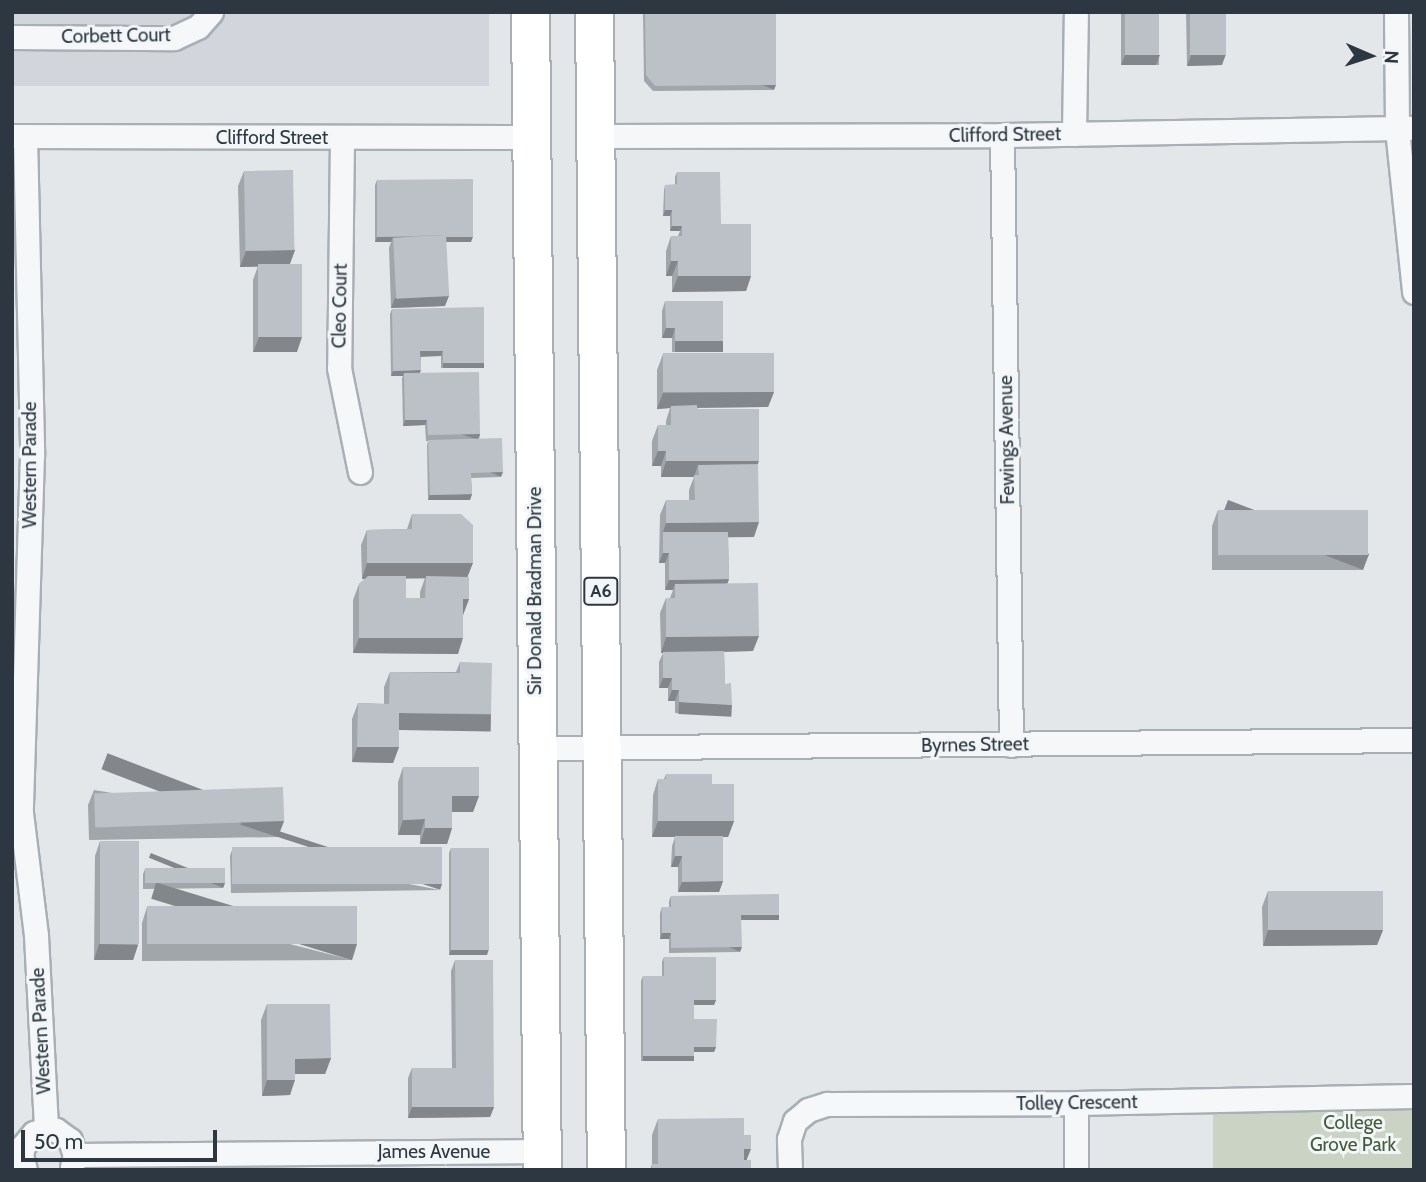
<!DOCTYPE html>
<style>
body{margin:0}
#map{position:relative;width:1426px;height:1182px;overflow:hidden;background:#e3e7ea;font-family:Cabin,sans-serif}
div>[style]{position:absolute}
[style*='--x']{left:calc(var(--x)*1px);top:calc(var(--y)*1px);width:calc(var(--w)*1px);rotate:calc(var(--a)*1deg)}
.built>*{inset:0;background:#d2d6dc;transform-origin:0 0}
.green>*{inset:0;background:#cbd3c5;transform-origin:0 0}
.roads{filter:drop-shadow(2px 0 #a9afb4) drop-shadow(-2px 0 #a9afb4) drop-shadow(0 2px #a9afb4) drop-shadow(0 -2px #a9afb4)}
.minor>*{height:23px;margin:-11.5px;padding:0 11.5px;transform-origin:11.5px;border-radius:11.5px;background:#f6f7f9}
.primary>*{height:37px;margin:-18.5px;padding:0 18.5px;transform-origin:18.5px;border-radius:18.5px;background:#fff}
.wall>*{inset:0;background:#a1a6ab;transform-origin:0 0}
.shaded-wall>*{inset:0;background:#83878b;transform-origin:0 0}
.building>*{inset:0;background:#bbc1c7;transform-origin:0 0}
span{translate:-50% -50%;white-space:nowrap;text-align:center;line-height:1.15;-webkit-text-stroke:6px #f3f6f8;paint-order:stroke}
.shield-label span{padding:2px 5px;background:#f3f6f8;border:2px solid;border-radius:5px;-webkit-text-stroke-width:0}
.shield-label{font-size:18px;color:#2d3741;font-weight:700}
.street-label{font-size:19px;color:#2d3741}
.park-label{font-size:19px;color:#455c3b}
.frame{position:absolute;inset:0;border:14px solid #2d3741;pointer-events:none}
.north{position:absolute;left:1335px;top:21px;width:70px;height:70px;-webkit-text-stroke:5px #f3f6f8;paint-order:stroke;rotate:93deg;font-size:19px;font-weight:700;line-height:28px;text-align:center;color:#2d3741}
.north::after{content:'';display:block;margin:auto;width:24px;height:32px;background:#2d3741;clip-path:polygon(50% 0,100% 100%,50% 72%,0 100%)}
.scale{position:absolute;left:21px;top:1130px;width:196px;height:32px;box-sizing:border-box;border:4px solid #2d3741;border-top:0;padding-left:9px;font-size:21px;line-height:24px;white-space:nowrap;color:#2d3741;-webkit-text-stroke:5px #f3f6f8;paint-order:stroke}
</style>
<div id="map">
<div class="built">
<i style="left:12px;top:12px;width:477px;height:74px"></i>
</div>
<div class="green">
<i style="left:1414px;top:1096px;width:74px;height:201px;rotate:90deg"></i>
</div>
<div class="roads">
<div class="minor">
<i style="--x:1396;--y:12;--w:117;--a:89.5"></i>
<i style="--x:1397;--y:129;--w:164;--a:84"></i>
<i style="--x:12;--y:37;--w:162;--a:0.4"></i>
<i style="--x:174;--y:38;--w:26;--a:-25"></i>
<i style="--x:198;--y:27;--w:20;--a:-49"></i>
<i style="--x:1074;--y:134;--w:122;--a:-89.1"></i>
<i style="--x:1002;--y:135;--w:610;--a:89.15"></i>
<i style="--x:12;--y:136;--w:520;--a:0.11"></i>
<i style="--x:25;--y:136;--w:319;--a:88.7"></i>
<i style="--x:32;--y:455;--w:358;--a:91.8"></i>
<i style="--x:21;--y:813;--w:124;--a:83"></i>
<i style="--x:36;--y:936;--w:193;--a:87"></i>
<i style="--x:596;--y:136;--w:406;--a:-0.1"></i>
<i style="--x:1002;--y:135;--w:412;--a:-1"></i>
<i style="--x:342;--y:138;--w:230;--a:90.7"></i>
<i style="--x:339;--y:368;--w:106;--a:78.6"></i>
<i style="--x:536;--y:748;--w:878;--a:-0.52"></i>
<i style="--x:1076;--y:1103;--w:67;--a:90"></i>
<i style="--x:75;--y:1155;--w:467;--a:-0.5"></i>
<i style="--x:25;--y:1170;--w:16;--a:-105"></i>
<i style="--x:21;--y:1155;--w:9;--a:-77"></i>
<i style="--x:23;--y:1146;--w:17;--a:-50"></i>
<i style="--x:34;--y:1133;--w:13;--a:-18"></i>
<i style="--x:46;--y:1129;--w:10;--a:6"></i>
<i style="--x:56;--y:1130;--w:17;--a:36"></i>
<i style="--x:70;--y:1140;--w:16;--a:72"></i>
<i style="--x:75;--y:1155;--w:12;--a:104"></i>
<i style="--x:790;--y:1170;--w:31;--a:-92"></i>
<i style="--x:789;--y:1139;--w:19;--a:-72"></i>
<i style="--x:795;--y:1121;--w:17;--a:-40"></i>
<i style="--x:808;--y:1110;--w:20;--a:-18"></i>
<i style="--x:827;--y:1104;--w:249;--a:-0.2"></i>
<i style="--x:1076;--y:1103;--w:338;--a:-1.2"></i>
</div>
<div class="primary">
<i style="--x:530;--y:12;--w:1158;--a:89.41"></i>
<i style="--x:594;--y:12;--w:1158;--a:89.41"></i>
</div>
</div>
<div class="wall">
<i style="clip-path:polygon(643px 12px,776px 12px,774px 90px,653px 91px,644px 81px)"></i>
<i style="left:1121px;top:12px;width:38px;height:53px"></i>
<i style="clip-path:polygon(1186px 12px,1226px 12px,1222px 65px,1187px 66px)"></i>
<i style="clip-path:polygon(244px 171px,295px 250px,290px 264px,297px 352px,253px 352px,253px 280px,258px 266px,240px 267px,238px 186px)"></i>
<i style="clip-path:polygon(677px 172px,721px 224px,751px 276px,746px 291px,672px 292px,672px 276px,666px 276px,666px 251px,671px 236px,678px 236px,680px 231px,670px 231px,670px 216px,663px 216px,664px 190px,665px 185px,675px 185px,675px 177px)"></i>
<i style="clip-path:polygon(377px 180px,471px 242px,446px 242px,445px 306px,391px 308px,389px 248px,391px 242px,375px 242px,375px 185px)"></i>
<i style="clip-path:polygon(665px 301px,719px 352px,672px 352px,672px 338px,662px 338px,662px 311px)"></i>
<i style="clip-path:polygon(392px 309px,484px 363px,483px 368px,441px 368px,441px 356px,421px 356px,420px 373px,480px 434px,479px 439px,501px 477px,471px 478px,472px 494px,470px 500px,428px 500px,427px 445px,428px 441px,426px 441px,425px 425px,403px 426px,402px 378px,403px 376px,391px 376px,390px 314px)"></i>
<i style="clip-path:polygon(663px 354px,774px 392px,768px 407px,697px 408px,758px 464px,754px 537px,728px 537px,729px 579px,727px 584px,753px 651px,724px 652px,725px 684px,728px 716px,675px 713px,675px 701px,668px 701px,668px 688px,659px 688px,659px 662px,663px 653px,661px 653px,660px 613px,666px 598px,670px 598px,673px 590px,665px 590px,665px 563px,659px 563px,660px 515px,666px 500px,689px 500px,689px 490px,694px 477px,661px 477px,661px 466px,652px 466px,652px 441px,658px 425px,666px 425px,666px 421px,670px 408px,657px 409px,657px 370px)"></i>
<i style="clip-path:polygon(1218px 510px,1369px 554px,1363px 570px,1212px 570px,1212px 526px)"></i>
<i style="clip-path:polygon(evenodd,412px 514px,468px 577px,469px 599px,463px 615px,458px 654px,353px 653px,353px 600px,359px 584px,365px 579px,362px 579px,361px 545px,367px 530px,407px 529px,412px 514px,406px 578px,425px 578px,420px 592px,420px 598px,406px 598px,406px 578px)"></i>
<i style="clip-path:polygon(460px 662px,491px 714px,485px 730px,399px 729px,399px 747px,393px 763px,352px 762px,352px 719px,358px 703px,384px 704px,384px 687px,390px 672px,456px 672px)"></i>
<i style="clip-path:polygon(403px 767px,479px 796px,473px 812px,452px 812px,452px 828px,447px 844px,420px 844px,420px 835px,398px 835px,398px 782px)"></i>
<i style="clip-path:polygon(666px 774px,712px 784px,734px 821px,728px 837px,723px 837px,723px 881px,719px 892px,678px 892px,678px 867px,671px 867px,672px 846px,675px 837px,652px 837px,653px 795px,658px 779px,664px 779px)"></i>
<i style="clip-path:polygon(94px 790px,284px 821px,278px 837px,89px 840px,88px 805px)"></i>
<i style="clip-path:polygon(100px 841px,138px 945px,133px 960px,94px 960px,95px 856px)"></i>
<i style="clip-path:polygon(451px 848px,487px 955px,449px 955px,449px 853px)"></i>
<i style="clip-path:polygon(232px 850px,440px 890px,231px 893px,230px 856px)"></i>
<i style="clip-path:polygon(145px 869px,225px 883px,223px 888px,143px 889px,143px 874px)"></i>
<i style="clip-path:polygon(1268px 891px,1383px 930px,1377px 945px,1263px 946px,1262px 907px)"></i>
<i style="clip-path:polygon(671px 896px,777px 920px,741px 920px,740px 952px,669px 953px,669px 939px,660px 939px,660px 913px,662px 907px,669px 907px,669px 901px)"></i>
<i style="clip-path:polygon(147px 907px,352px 960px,142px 961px,142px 923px)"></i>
<i style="clip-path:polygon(664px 957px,716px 1000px,714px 1005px,694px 1005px,694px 1019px,716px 1047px,714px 1052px,694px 1052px,692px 1061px,641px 1061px,641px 981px,643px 976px,662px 976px,662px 962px)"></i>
<i style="clip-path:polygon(455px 960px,494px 1107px,490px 1117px,408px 1118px,408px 1078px,412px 1068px,452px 1068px,451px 971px)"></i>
<i style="clip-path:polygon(267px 1004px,331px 1058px,325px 1074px,295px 1074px,290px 1095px,262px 1096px,261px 1020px)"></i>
<i style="clip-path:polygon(658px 1119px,744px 1135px,747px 1160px,751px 1170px,650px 1170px,652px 1164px,652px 1135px)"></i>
</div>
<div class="shaded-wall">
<i style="clip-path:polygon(1226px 54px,1222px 65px,1187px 66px,1191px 55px)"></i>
<i style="clip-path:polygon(1125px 55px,1160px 55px,1156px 65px,1121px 65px)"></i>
<i style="left:776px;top:85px;width:5px;height:121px;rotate:112deg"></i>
<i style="clip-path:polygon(665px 210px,672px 210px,670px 216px,663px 216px)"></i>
<i style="clip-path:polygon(672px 226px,682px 226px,680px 231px,670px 231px)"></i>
<i style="clip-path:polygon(377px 237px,473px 237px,471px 242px,393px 242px,393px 237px,391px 242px,375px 242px)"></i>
<i style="clip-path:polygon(295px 250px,289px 266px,240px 267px,246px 251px)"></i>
<i style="clip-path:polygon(671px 261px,678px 261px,672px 276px,666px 276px)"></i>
<i style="clip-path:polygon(678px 276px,751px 276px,746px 291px,672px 292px)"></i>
<i style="clip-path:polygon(449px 296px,445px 306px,391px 308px,395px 298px)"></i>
<i style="clip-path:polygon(666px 328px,675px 328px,672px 338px,662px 338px)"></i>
<i style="clip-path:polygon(259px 337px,302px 337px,297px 352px,253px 352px)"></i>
<i style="left:675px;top:341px;width:48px;height:11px"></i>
<i style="clip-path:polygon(420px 351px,443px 351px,441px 356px,418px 357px)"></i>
<i style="left:443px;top:363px;width:41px;height:5px"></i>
<i style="clip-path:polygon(421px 370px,419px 375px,404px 373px,403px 376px,391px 376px,393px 371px)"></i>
<i style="clip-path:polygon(774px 392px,768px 407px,671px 408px,671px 406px,670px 408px,657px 409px,663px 393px)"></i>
<i style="clip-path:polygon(405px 420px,427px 420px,425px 425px,403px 426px)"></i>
<i style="left:480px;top:434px;width:6px;height:52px;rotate:108deg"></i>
<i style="clip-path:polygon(658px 451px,666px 451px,661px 466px,652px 466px)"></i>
<i style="clip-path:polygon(666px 461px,759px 461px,753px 476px,698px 465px,694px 477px,661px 477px)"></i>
<i style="left:503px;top:472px;width:5px;height:32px;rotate:112deg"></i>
<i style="clip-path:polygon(472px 494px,470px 500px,428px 500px,430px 495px)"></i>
<i style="clip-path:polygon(759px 522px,754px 537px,663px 538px,663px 532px,666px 523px)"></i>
<i style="clip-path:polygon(663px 553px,669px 553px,665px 563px,659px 563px)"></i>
<i style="left:1369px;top:554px;width:17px;height:151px;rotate:111deg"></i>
<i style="clip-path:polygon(367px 563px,473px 563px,467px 578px,362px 579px)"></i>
<i style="clip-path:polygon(729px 579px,725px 590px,675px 584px,673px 590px,665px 590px,669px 580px)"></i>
<i style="clip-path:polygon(463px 599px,469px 599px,463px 615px)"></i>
<i style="clip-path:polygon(759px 636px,753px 651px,661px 653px,666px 637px)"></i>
<i style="clip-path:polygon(359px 638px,463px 638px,458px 654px,353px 653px)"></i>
<i style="clip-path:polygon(663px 678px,672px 678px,668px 688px,659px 688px)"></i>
<i style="clip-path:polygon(672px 690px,679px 690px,675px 701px,668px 701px)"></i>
<i style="left:679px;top:702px;width:53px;height:12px;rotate:3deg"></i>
<i style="left:399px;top:713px;width:92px;height:17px;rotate:1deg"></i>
<i style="clip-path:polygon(357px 747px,399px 747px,393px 763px,352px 762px)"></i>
<i style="clip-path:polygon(452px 796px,479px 796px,473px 812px,447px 812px)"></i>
<i style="clip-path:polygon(425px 819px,420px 835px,398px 835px,403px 820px)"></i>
<i style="left:284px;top:821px;width:17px;height:189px;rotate:111deg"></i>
<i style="clip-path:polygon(658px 821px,734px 821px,728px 837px,652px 837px)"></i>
<i style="clip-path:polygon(425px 828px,452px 828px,447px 844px,420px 844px)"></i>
<i style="clip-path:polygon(675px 856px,682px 856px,678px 867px,671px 867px)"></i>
<i style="clip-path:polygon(723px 881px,719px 892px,678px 892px,682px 882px)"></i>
<i style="left:225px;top:883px;width:5px;height:80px;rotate:112deg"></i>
<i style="left:442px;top:884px;width:6px;height:210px;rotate:108deg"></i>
<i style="left:741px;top:915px;width:38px;height:5px"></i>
<i style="clip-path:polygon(1268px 930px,1383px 930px,1377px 945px,1263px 946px)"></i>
<i style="clip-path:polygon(662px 933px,671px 933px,669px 939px,660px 939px)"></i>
<i style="clip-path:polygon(99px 944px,138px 945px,133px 960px,94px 960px)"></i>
<i style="left:357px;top:944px;width:17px;height:210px;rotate:107deg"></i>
<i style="left:742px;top:947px;width:5px;height:71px;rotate:112deg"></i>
<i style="clip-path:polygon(489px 949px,487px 955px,449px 955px,451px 950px)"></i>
<i style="clip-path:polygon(694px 1000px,716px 1000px,714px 1005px,692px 1005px)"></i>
<i style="clip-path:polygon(694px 1047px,716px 1047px,714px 1052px,692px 1052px)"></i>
<i style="left:643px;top:1056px;width:51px;height:5px"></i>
<i style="clip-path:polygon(331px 1058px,325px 1074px,290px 1074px,295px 1059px)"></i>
<i style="clip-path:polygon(267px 1080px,295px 1080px,290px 1095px,262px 1096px)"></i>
<i style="clip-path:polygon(412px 1107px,494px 1107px,490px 1117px,408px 1118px)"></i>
<i style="clip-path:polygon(744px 1149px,751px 1149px,745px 1164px,738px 1164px)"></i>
</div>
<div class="building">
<i style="clip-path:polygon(645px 12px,776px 12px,776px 85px,655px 86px,646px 75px)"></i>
<i style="left:1125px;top:12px;width:34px;height:43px"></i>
<i style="left:1190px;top:12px;width:36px;height:43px"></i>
<i style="left:293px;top:170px;width:80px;height:49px;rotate:89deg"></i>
<i style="clip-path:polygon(677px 172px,720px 172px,721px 224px,682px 224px,682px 226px,672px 226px,672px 210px,665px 210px,665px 185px,677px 184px)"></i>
<i style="clip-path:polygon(473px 179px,473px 237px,446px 237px,446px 235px,377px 237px,377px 180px)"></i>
<i style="clip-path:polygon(682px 224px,751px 224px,751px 276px,678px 276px,678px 261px,671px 261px,671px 236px,682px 236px)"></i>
<i style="left:446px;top:235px;width:61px;height:53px;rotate:87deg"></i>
<i style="left:258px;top:264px;width:44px;height:73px"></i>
<i style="clip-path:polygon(665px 301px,723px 301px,723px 341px,675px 341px,675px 328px,666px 328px)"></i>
<i style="clip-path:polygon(484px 307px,484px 363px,443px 363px,443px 351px,420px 351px,421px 370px,393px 371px,392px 309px)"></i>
<i style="left:774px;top:353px;width:39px;height:111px;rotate:90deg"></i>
<i style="clip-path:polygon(479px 372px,480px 434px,428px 435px,427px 420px,405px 420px,404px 373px)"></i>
<i style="clip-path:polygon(697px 405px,697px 409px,759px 409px,759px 461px,666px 461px,666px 451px,658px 451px,658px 425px,671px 425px,671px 406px)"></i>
<i style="clip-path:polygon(502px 438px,503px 472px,471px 473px,472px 494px,430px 495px,428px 440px)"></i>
<i style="clip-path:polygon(758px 464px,759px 522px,666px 523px,666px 500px,695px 500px,694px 475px,699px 475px,698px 465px)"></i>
<i style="left:1218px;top:510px;width:150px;height:45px"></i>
<i style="clip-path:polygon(412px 514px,461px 514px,473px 525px,473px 563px,367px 563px,367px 530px,412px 529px)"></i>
<i style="clip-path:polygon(663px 532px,728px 532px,729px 579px,669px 580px,669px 553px,663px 553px)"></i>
<i style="clip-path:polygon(368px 576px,406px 576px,406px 598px,425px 598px,426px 576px,469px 577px,469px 599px,463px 599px,463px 638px,359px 638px,359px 584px)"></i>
<i style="clip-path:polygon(758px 583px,759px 636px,666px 637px,666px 598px,675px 598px,675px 584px)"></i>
<i style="clip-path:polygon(724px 651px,725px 684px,731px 683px,732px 705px,679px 702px,679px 690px,672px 690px,672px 678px,663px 678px,663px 652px)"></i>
<i style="clip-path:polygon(460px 662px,492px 663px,491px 714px,399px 713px,399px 747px,357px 747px,358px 703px,389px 704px,390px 672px,460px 673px)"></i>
<i style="clip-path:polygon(403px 767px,479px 767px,479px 796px,452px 796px,452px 828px,425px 828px,425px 819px,403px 820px)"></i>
<i style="clip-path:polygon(666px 774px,712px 774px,712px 784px,734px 784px,734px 821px,658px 821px,658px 779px,666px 779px)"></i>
<i style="left:283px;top:787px;width:34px;height:189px;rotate:88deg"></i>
<i style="clip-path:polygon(675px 836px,723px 836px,723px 881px,682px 882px,682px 856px,675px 856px)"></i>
<i style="left:100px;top:841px;width:39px;height:103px"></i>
<i style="left:442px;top:847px;width:37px;height:210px;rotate:90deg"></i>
<i style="left:451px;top:848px;width:38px;height:102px"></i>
<i style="left:225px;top:868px;width:15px;height:80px;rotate:90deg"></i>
<i style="left:1268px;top:891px;width:115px;height:39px"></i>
<i style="clip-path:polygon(779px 894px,779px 915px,741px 915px,742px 947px,671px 948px,671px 933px,662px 933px,662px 907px,671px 907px,671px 896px)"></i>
<i style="left:357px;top:906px;width:38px;height:210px;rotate:90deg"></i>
<i style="clip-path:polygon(664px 957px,716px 957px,716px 1000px,694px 1000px,694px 1019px,717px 1019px,716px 1047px,694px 1047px,694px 1056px,643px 1056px,643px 976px,664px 976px)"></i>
<i style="clip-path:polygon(455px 960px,493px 960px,494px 1107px,412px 1107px,412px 1068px,456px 1068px)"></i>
<i style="clip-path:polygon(267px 1004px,330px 1004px,331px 1058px,295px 1059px,295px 1080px,267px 1080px)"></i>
<i style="clip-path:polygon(744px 1118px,744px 1135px,751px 1135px,751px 1149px,744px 1149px,744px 1160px,751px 1160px,751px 1170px,652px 1170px,652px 1164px,658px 1164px,658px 1119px)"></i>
</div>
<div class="shield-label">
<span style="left:601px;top:591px">A6</span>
</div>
<div class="street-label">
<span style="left:116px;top:36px;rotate:-1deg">Corbett Court</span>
<span style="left:1005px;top:135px;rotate:-1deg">Clifford Street</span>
<span style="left:272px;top:138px">Clifford Street</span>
<span style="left:340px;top:306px;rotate:-89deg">Cleo Court</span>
<span style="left:1007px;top:440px;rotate:-91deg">Fewings Avenue</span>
<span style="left:30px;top:465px;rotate:-90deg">Western Parade</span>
<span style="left:535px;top:591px;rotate:-90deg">Sir Donald Bradman Drive</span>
<span style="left:975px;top:745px;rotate:-1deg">Byrnes Street</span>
<span style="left:41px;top:1031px;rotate:-93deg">Western Parade</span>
<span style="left:1077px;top:1103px;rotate:-1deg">Tolley Crescent</span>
<span style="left:434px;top:1152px">James Avenue</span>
</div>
<div class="park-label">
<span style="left:1353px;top:1134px">College<br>Grove Park</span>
</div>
<div class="frame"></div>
<div class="north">N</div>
<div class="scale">50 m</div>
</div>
